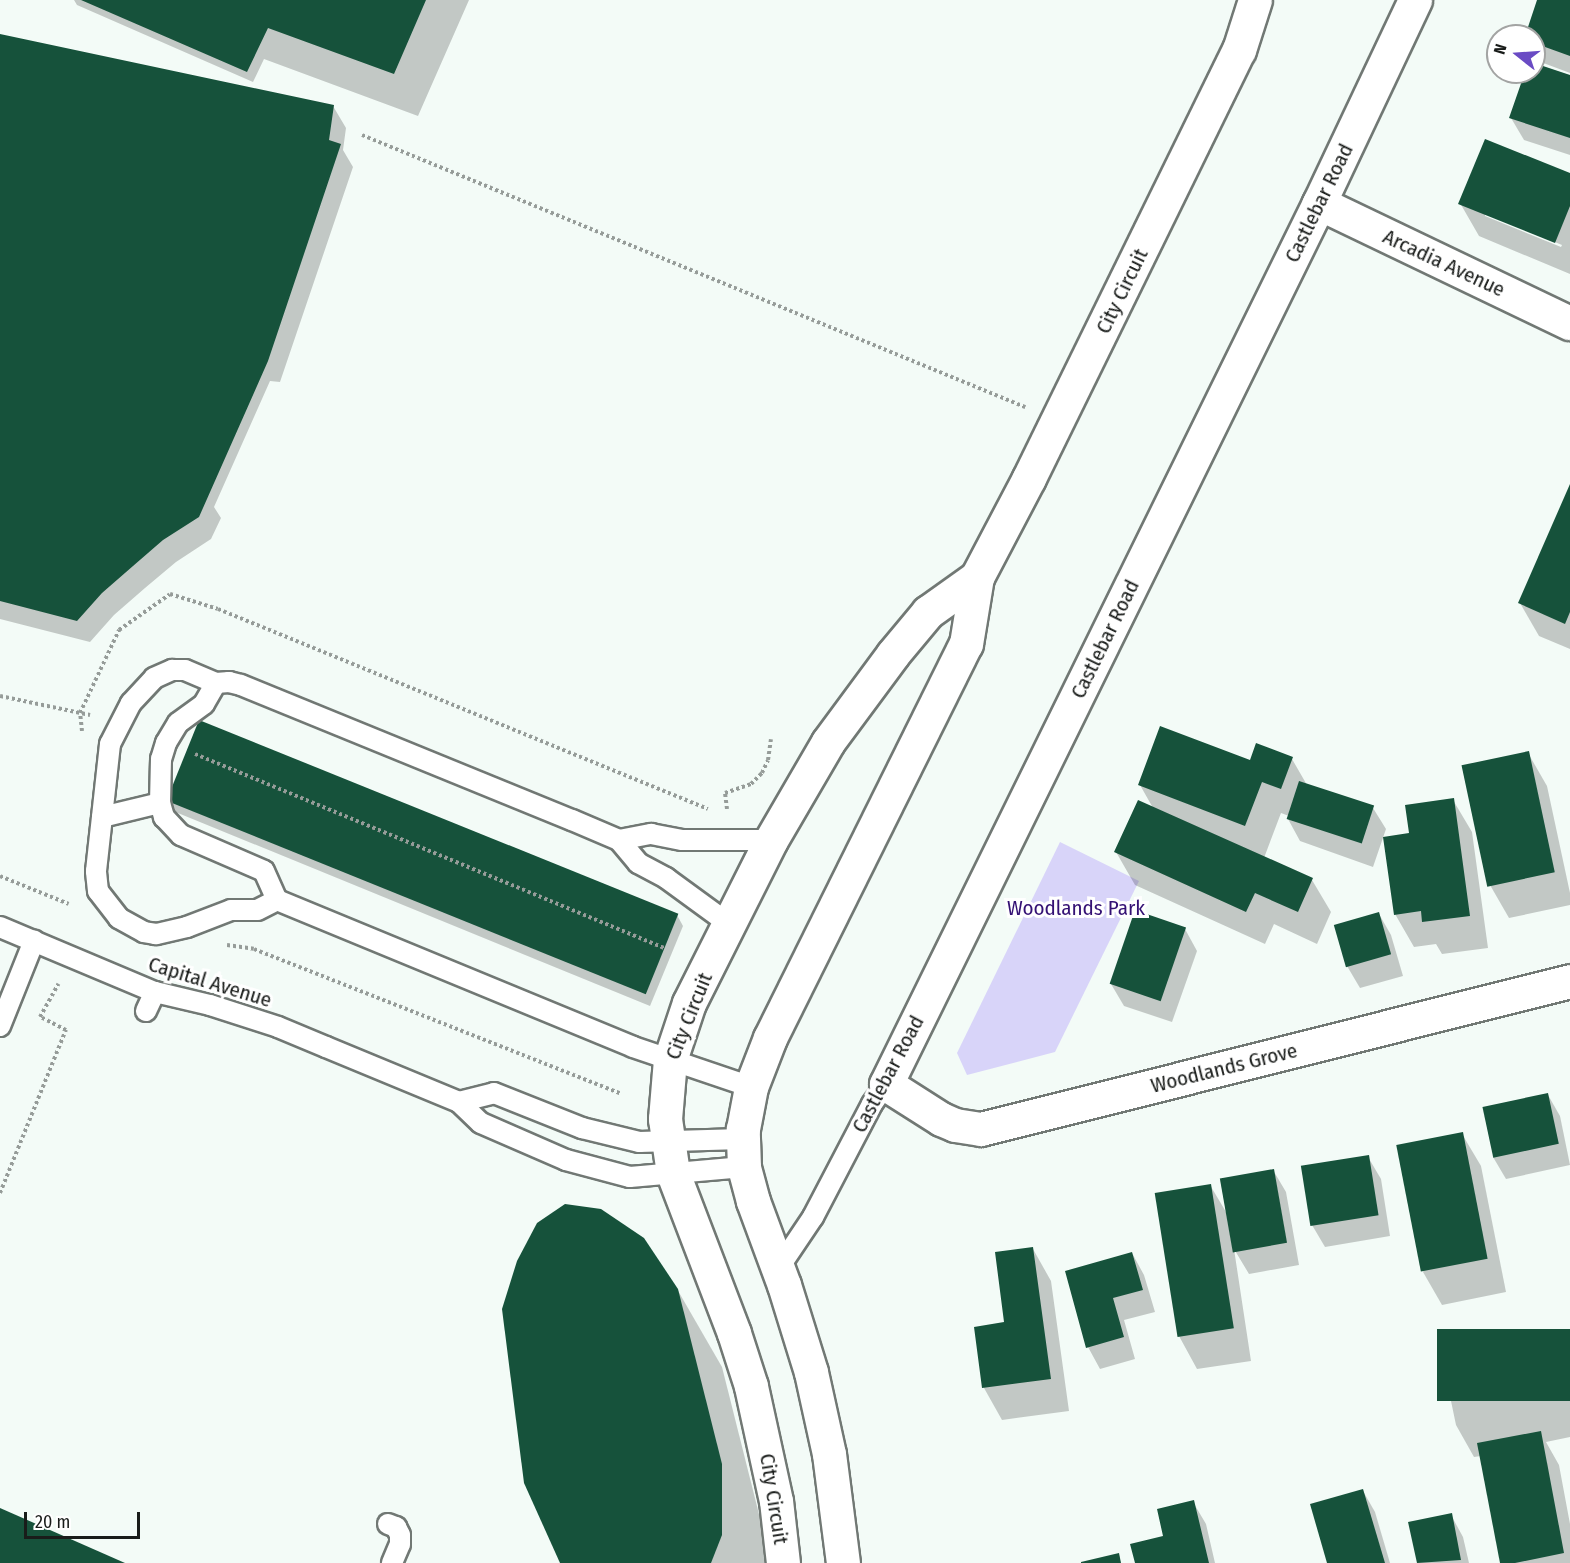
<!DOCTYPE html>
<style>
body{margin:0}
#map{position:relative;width:1570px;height:1563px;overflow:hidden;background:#f3fbf7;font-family:"Fira Sans Condensed",sans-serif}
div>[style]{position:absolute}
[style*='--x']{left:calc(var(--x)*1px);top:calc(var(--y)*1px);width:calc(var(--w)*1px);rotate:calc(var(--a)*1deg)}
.green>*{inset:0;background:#d8d4f9}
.shadow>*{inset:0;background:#0003}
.building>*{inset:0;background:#16523b;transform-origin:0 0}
.path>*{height:4px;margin-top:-2px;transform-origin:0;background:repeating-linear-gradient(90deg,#969c99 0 3px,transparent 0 6px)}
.roads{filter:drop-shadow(2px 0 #717874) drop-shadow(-2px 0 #717874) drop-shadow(0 2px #717874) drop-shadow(0 -2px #717874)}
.service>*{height:20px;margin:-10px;padding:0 10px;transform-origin:10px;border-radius:10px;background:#fff}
.minor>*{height:33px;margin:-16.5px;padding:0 16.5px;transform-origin:16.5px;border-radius:16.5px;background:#fff}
span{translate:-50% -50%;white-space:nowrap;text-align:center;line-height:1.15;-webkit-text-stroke:6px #fff;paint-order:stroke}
.street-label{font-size:21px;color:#191c1a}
.park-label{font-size:21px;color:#341174}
.north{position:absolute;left:1486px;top:24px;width:60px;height:60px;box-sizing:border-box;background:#fff;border:2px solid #a3a4a3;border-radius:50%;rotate:287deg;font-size:16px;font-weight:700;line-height:24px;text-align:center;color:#191c1a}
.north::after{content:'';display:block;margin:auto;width:21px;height:27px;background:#6a4bc4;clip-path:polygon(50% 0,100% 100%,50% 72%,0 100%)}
.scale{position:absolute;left:24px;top:1512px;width:116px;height:27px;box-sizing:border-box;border:3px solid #191c1a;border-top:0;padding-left:8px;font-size:18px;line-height:21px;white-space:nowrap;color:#191c1a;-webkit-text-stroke:4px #fff;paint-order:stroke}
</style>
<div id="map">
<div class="green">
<i style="clip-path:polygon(1060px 842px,1139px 881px,1055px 1052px,967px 1075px,957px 1053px)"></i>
</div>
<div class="shadow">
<i style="clip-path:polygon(74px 0,469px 0,418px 116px,264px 59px,253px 82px,77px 5px)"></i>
<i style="clip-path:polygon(1539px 0,1570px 0,1570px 73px,1538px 61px,1534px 55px,1534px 36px,1526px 36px)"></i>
<i style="clip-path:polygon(0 35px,333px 106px,346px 128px,343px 150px,353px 167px,280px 382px,270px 381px,214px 507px,221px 518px,211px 539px,176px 562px,145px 588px,114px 615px,90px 642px,0 619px)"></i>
<i style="clip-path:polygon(1526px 72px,1570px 77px,1570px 155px,1524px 140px,1511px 118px)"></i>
<i style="clip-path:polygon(evenodd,1570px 175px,1570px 274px,1479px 236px,1460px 203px,1570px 175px,1485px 213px,1562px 245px,1561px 247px,1485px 216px,1485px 213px)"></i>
<i style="clip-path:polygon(1570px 488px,1570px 649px,1539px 636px,1520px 603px)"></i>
<i style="clip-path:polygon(1528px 753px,1547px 786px,1570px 893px,1570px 905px,1509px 918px,1490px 885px)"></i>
<i style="clip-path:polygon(1292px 759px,1307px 785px,1373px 808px,1386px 829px,1373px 867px,1300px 841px,1288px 819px,1289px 816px,1281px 813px,1264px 858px,1312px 880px,1331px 912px,1317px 944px,1274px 924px,1265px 944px,1135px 885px,1116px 852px,1153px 808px,1140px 785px,1251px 762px)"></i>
<i style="clip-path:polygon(167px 800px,677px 915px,683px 926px,650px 1006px,173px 811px)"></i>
<i style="clip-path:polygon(1453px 800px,1472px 832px,1488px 948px,1442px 954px,1436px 944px,1414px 947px,1395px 914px,1411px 834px)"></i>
<i style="clip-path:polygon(1379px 914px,1391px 935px,1403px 976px,1360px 988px,1347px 966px)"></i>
<i style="clip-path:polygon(1185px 929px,1197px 951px,1172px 1022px,1124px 1006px,1111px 984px)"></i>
<i style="clip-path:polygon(1548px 1095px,1560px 1116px,1570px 1165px,1506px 1179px,1493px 1157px)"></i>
<i style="clip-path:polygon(1462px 1134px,1481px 1166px,1506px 1292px,1442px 1305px,1423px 1272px)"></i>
<i style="clip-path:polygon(1368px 1157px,1381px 1179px,1390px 1236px,1325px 1247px,1312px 1225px)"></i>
<i style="clip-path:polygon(1273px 1170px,1286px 1192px,1299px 1265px,1249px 1274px,1234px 1249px,1251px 1361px,1197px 1369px,1179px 1336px,1210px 1185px,1229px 1217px)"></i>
<i style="clip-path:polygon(1033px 1249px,1051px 1281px,1069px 1411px,1002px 1420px,984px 1388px,976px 1328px,1006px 1324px)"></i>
<i style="clip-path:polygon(1132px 1253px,1144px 1275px,1155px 1312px,1124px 1320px,1135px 1359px,1100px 1369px,1088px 1347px)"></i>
<i style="clip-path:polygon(677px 1289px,722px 1367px,766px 1542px,765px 1563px,561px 1563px)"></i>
<i style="clip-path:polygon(1570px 1330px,1570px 1437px,1546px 1442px,1559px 1465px,1570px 1524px,1570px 1563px,1502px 1563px,1481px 1456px,1474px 1457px,1456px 1425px,1442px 1358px)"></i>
<i style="clip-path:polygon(1363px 1491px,1375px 1512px,1390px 1563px,1329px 1563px)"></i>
<i style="clip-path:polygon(1193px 1502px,1206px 1524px,1215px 1563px,1136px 1563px,1165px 1537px)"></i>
<i style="clip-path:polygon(1451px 1515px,1463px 1537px,1469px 1563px,1418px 1563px,1410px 1523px)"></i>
</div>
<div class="building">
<i style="clip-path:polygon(81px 0,426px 0,394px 74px,268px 28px,247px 72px)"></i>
<i style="clip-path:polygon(1537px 0,1570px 0,1570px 56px,1534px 43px,1534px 36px,1525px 36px)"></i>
<i style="clip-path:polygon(0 34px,334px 105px,329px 140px,341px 144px,268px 361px,199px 517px,163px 540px,133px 566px,102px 593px,77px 621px,0 601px)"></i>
<i style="clip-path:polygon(1534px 63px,1570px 75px,1570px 138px,1509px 118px,1525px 72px,1534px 72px)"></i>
<i style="clip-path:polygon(1485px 139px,1570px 173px,1570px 206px,1555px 243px,1458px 204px)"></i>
<i style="clip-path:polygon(1570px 484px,1570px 612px,1565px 624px,1518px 603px)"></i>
<i style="left:199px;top:720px;width:517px;height:87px;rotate:22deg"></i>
<i style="clip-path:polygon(1160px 726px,1250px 760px,1256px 743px,1293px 757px,1281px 789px,1262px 782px,1245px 826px,1138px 785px)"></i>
<i style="left:1529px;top:751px;width:124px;height:69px;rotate:78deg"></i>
<i style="left:1299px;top:781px;width:79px;height:40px;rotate:18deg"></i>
<i style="clip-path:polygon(1454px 798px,1470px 916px,1422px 922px,1421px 911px,1394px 915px,1383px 837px,1409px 833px,1405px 805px)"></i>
<i style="clip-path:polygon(1138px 800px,1313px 878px,1298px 912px,1255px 893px,1246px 912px,1114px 852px)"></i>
<i style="left:1135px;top:910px;width:54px;height:78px;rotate:19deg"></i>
<i style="left:1379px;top:912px;width:44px;height:47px;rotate:74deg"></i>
<i style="left:1548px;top:1093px;width:52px;height:67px;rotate:78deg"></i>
<i style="left:1463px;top:1132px;width:129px;height:68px;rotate:79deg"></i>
<i style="left:1369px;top:1155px;width:61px;height:69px;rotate:81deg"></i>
<i style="left:1274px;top:1169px;width:75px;height:55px;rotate:80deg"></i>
<i style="left:1211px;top:1184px;width:146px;height:57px;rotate:81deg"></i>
<i style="clip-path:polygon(565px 1204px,601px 1209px,644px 1238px,678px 1289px,722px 1464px,722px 1535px,711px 1563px,560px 1563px,524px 1483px,502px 1309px,517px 1261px,537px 1223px)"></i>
<i style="clip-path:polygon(1033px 1247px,1051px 1379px,982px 1388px,974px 1327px,1004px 1322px,995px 1252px)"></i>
<i style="clip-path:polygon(1132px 1252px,1143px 1290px,1113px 1298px,1124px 1337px,1086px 1348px,1065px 1271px)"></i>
<i style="left:1570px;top:1329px;width:72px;height:133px;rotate:90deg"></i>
<i style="clip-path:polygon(1541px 1431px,1564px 1553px,1515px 1563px,1500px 1563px,1477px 1443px)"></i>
<i style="clip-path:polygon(1363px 1489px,1385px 1563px,1327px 1563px,1310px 1504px)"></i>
<i style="clip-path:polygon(1194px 1500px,1209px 1563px,1135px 1563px,1130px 1544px,1163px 1536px,1157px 1509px)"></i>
<i style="clip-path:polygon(0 1508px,125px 1563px,0 1563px)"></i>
<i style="clip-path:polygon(1452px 1513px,1461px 1560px,1417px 1563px,1408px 1522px)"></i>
<i style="clip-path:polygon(1119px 1553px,1121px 1563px,1081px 1563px,1081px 1562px)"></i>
</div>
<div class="path">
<i style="--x:362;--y:135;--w:717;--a:22.31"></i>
<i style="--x:0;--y:696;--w:92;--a:11.9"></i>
<i style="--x:82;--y:731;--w:18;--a:-96"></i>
<i style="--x:80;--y:713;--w:92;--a:-64.8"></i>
<i style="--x:119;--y:630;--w:62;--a:-35.2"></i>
<i style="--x:170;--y:594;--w:50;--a:17.4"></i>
<i style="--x:218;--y:609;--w:529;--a:22.2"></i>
<i style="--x:195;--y:754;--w:508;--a:22.47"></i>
<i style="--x:727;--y:809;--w:16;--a:-97"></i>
<i style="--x:725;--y:793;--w:28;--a:-19"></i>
<i style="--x:751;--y:784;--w:16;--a:-45"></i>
<i style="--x:762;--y:773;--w:14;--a:-65"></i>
<i style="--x:768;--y:760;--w:21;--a:-82"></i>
<i style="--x:0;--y:876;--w:74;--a:22.1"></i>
<i style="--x:227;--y:945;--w:27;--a:8"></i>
<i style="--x:254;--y:949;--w:393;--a:21.5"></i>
<i style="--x:0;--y:1193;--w:176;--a:-68"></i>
<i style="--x:66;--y:1030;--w:29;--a:-153"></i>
<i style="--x:40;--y:1017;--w:38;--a:-61"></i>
</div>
<div class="roads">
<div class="service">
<i style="--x:216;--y:683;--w:24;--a:120"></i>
<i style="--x:204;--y:704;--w:32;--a:144"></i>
<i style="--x:178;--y:723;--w:23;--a:121"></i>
<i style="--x:166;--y:743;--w:17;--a:107"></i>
<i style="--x:161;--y:759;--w:44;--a:91.3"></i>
<i style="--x:160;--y:803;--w:15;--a:74"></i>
<i style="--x:164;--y:817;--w:25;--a:47"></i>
<i style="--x:181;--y:835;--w:90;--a:23.4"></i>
<i style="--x:264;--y:871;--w:32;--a:66"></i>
<i style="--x:277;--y:900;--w:385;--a:22.4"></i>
<i style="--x:633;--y:1047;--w:125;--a:18.7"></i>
<i style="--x:102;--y:817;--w:60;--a:-13.6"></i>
<i style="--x:619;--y:840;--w:33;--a:-11"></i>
<i style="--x:651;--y:834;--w:32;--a:11"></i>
<i style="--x:682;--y:840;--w:89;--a:0"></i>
<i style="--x:277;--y:900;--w:22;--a:153"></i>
<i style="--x:257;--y:910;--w:26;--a:180"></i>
<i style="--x:231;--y:910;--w:47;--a:158.9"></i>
<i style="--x:187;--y:927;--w:32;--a:167"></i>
<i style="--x:156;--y:934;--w:12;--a:-171"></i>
<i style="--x:144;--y:932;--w:29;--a:-151"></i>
<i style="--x:119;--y:918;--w:34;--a:-128"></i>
<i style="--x:98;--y:891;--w:20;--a:-96"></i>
<i style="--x:96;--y:871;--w:128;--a:-83.7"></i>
<i style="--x:110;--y:744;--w:46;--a:-62.9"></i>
<i style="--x:131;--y:703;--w:34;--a:-47"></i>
<i style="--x:154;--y:678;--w:20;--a:-24"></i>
<i style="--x:172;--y:670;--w:13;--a:0"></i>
<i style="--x:185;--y:670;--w:34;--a:23"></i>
<i style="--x:216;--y:683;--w:13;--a:-4"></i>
<i style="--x:229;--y:682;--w:12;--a:14"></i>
<i style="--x:241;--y:685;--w:357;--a:22.2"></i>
<i style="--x:572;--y:820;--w:51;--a:23.1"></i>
<i style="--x:619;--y:840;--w:30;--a:50"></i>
<i style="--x:638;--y:863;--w:32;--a:28"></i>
<i style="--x:666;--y:878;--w:78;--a:36.1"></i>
<i style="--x:0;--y:927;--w:168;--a:22.8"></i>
<i style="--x:155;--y:992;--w:57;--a:13.3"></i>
<i style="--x:210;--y:1005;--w:71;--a:17.9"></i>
<i style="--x:278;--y:1027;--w:52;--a:22.6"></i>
<i style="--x:326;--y:1047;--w:144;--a:22.5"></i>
<i style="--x:459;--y:1102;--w:30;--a:44"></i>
<i style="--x:481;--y:1123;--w:93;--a:23.5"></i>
<i style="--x:566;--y:1160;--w:66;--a:14.9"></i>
<i style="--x:630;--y:1177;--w:114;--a:-5"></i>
<i style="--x:146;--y:1011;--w:21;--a:-65"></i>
<i style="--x:0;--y:1026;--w:92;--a:-68.2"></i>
<i style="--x:459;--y:1102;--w:36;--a:-14"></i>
<i style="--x:494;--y:1093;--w:95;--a:21.7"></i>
<i style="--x:582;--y:1128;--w:59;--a:13.8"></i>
<i style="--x:639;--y:1142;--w:103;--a:-1.7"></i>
<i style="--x:778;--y:1269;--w:63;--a:-56.1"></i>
<i style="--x:813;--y:1217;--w:127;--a:-62.4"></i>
<i style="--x:872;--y:1104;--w:24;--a:-55"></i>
<i style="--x:388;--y:1524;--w:9;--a:21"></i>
<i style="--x:396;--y:1527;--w:9;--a:63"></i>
<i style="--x:400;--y:1535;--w:9;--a:90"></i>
<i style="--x:400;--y:1544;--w:21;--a:113"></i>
</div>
<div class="minor">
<i style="--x:1415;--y:0;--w:225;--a:115.3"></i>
<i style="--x:1319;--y:203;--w:982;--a:116.17"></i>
<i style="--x:886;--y:1084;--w:65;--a:32.5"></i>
<i style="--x:941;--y:1119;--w:15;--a:23"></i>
<i style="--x:955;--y:1125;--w:26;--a:9"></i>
<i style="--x:981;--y:1129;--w:607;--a:-14.1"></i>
<i style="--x:1319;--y:203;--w:278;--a:25.6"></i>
<i style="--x:783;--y:1563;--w:62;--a:-96.4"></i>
<i style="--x:776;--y:1501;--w:118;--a:-102.3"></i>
<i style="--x:751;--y:1386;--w:56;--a:-107.8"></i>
<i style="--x:734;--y:1333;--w:171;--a:-110.9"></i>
<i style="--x:673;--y:1173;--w:55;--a:-98.4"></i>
<i style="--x:665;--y:1119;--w:59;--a:-85.2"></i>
<i style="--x:670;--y:1060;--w:60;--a:-71.6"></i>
<i style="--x:689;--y:1003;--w:182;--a:-63.3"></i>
<i style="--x:771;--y:840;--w:113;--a:-59.8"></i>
<i style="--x:828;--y:742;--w:109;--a:-53.5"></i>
<i style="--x:893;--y:654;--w:55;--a:-50.2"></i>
<i style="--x:928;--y:612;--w:60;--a:-35.5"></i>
<i style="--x:843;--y:1563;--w:110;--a:-97.3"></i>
<i style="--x:829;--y:1454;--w:84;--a:-102.4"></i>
<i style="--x:811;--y:1372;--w:91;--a:-107.2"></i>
<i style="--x:784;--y:1285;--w:90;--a:-110.3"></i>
<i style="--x:753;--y:1201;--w:35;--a:-105"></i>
<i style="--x:744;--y:1167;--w:38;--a:-92"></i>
<i style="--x:743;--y:1129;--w:43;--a:-79.2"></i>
<i style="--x:751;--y:1087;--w:53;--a:-68.8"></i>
<i style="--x:770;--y:1038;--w:440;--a:-63.6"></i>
<i style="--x:966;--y:644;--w:68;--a:-80.7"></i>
<i style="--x:977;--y:577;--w:112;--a:-62.3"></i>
<i style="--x:1029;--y:478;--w:477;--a:-63.9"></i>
<i style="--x:1239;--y:50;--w:52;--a:-72.3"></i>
</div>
</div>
<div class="street-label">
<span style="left:1319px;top:203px;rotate:-64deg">Castlebar Road</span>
<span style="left:1444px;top:263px;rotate:25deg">Arcadia Avenue</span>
<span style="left:1122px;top:291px;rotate:-64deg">City Circuit</span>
<span style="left:1105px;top:639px;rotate:-64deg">Castlebar Road</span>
<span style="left:210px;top:982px;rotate:17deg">Capital Avenue</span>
<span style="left:689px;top:1016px;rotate:-68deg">City Circuit</span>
<span style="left:1224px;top:1068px;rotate:-14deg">Woodlands Grove</span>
<span style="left:888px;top:1074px;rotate:-62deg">Castlebar Road</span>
<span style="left:774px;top:1499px;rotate:81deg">City Circuit</span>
</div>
<div class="park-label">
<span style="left:1076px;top:908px">Woodlands Park</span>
</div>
<div class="north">N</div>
<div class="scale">20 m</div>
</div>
